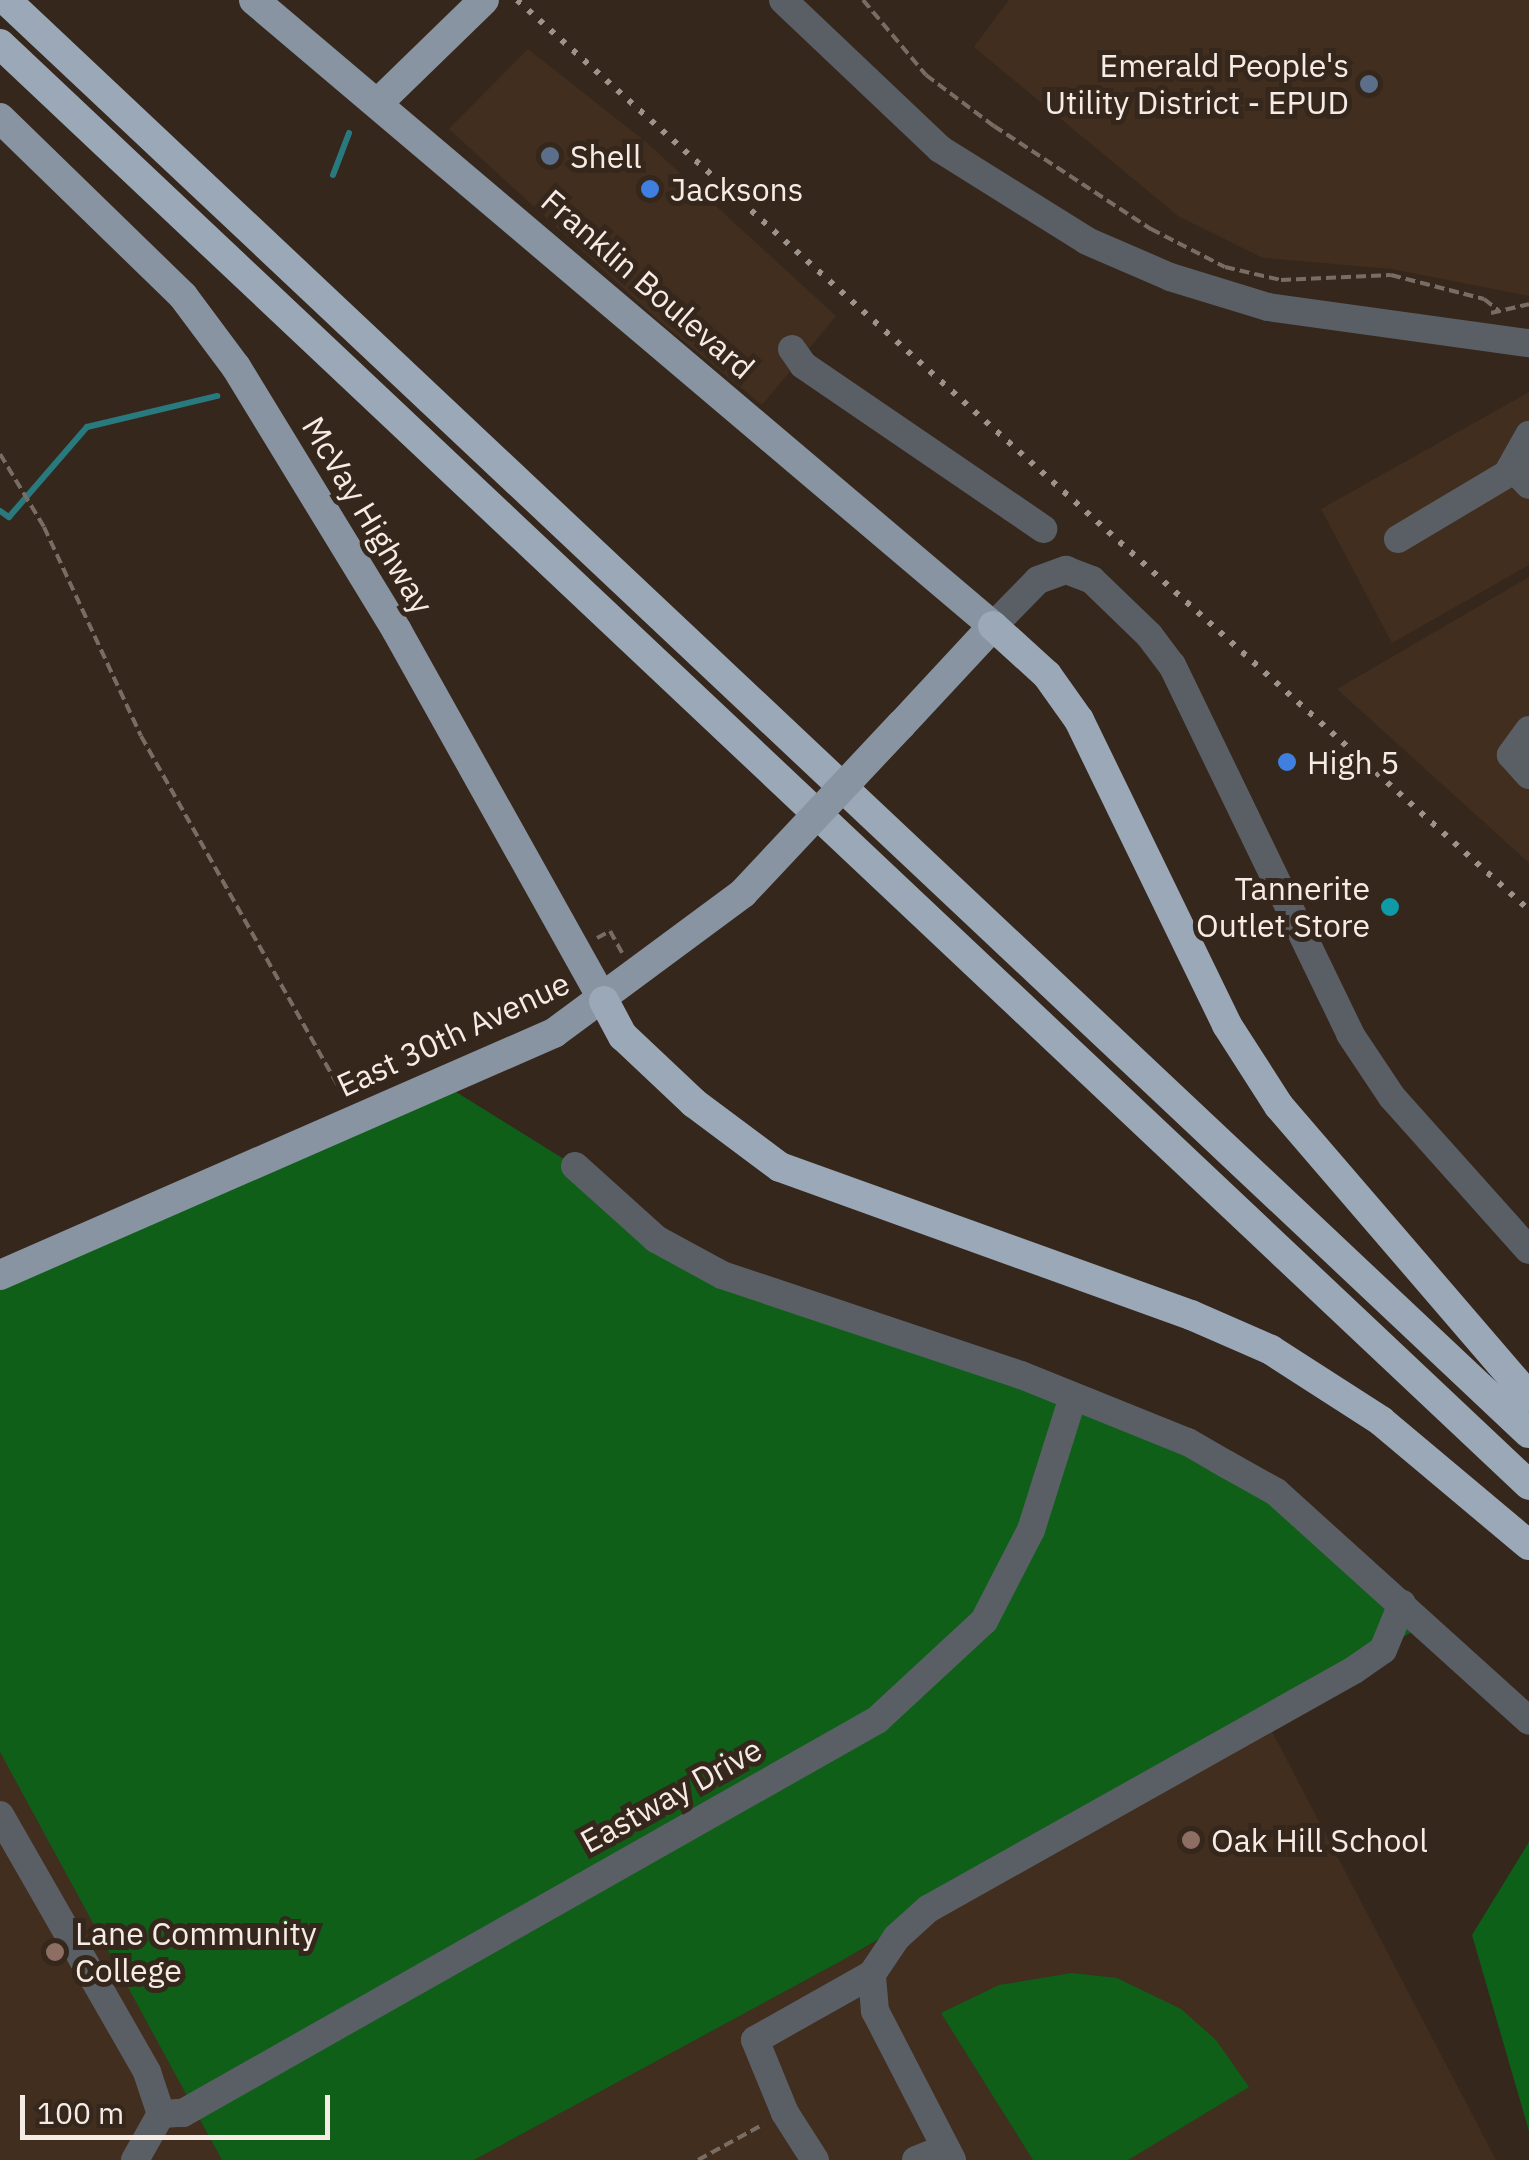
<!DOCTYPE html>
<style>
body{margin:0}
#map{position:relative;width:1529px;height:2160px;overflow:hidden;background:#35271c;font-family:"IBM Plex Sans",sans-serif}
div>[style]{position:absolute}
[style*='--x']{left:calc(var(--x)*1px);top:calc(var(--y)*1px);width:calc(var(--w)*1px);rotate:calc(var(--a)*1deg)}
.built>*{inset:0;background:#412e1f}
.green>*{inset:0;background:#0f5f19}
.forest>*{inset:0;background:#0d6018}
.stream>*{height:6px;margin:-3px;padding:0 3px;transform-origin:3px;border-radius:3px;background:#287a7f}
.path>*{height:4px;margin-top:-2px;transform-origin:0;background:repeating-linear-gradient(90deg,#796c63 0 10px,transparent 0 15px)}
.minor>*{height:28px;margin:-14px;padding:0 14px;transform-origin:14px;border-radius:14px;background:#5a5f66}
.major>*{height:30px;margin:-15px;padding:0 15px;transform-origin:15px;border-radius:15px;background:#8894a1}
.highway>*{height:30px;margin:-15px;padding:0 15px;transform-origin:15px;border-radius:15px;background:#9aa8b8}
.rail>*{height:6px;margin-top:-3px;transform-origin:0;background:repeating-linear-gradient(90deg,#9e938a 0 5px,transparent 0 15px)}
.major-bridge>*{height:30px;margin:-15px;padding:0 15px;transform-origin:15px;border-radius:15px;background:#8894a1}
.dots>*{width:28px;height:28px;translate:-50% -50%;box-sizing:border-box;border:5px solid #35271c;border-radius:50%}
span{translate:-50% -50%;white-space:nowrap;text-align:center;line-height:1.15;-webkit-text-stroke:10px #35271c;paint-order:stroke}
.poi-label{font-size:32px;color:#f6ece5}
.right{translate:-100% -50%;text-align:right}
.left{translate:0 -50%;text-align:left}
.street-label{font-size:32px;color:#f6ece5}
.scale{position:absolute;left:20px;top:2095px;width:310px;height:45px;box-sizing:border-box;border:5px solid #f6ece5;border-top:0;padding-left:12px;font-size:30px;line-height:35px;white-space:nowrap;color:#f6ece5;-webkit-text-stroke:8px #35271c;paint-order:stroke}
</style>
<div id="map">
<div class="built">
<i style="clip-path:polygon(1009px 0,1529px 0,1529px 296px,1392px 269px,1263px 258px,1178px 216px,974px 47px)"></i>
<i style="clip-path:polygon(528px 49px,646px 142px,836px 316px,762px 405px,657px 319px,449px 129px)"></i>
<i style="clip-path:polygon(1529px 392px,1529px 565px,1392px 643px,1321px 509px)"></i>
<i style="clip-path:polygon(1529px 577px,1529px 863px,1337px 689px)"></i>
<i style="clip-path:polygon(1266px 1720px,1496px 2160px,474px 2160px,841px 1961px)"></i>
<i style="clip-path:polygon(0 1745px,222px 2160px,0 2160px)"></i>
</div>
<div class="green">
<i style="clip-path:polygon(440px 1082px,575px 1166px,656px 1239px,1226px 1464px,1424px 1625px,841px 1961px,474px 2160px,222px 2160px,0 1752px,0 1275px)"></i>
<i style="clip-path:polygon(1072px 1973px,1117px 1978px,1181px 2009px,1216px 2040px,1249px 2087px,1128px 2160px,1033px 2160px,941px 2013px,999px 1985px)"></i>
</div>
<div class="forest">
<i style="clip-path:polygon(1529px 1842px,1529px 2131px,1472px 1935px)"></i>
</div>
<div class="stream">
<i style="--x:333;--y:175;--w:45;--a:-69.1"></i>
<i style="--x:0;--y:511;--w:11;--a:34"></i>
<i style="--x:9;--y:517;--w:119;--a:-49.1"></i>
<i style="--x:87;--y:427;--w:134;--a:-13.4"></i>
</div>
<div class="path">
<i style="--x:863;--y:0;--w:98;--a:50"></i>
<i style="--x:926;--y:75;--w:85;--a:36.9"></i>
<i style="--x:994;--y:126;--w:188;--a:33.3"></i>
<i style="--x:1151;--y:229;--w:83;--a:27.2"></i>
<i style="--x:1225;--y:267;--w:57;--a:13.1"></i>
<i style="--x:1281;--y:280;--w:110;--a:-2.6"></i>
<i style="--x:1391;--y:275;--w:96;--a:14.5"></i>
<i style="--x:1484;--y:299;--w:18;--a:38"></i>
<i style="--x:1491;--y:313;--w:39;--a:-13"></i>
<i style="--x:0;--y:454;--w:85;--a:58.9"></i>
<i style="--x:44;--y:527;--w:230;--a:65.1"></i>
<i style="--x:141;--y:736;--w:414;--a:60.6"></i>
<i style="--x:597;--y:938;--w:15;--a:-28"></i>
<i style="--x:610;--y:931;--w:25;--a:61"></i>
<i style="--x:698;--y:2160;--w:75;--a:-28.6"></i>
</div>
<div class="minor">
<i style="--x:783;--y:0;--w:216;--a:43.5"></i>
<i style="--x:940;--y:149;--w:173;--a:32"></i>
<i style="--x:1087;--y:241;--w:90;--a:23.4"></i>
<i style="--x:1170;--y:277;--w:102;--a:17"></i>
<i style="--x:1268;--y:307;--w:263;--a:7.9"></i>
<i style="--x:792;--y:349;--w:19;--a:55"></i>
<i style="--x:803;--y:365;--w:291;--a:34.3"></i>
<i style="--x:1513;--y:468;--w:23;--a:47"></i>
<i style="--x:1398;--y:539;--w:127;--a:-30.8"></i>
<i style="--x:1507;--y:474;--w:45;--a:-60.6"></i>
<i style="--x:993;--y:626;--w:64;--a:-45.6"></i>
<i style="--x:1038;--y:580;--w:30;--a:-20"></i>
<i style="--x:1066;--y:570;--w:28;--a:21"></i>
<i style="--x:1092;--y:580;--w:79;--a:44"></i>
<i style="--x:1149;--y:635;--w:38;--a:53"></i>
<i style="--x:1172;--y:665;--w:410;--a:64.2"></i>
<i style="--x:1350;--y:1034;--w:76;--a:56.3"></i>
<i style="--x:1392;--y:1097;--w:205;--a:48.2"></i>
<i style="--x:1529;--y:730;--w:31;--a:126"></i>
<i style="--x:1511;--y:755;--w:27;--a:48"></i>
<i style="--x:575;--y:1166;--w:109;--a:42"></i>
<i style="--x:656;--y:1239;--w:75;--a:28.6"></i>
<i style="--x:722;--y:1275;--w:315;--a:18.5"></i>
<i style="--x:1021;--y:1375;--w:180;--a:21.9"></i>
<i style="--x:1188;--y:1442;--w:44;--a:30.1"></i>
<i style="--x:1226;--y:1464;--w:57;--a:29.2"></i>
<i style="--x:1276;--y:1492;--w:341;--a:42.1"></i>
<i style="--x:0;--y:1815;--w:296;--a:60.2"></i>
<i style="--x:147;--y:2072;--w:44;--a:71.6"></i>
<i style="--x:161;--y:2114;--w:53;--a:119.5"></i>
<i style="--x:161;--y:2114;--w:22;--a:-3"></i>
<i style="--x:183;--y:2113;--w:798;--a:-29.52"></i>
<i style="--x:877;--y:1720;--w:146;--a:-42.8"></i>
<i style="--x:984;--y:1621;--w:102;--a:-62.7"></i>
<i style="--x:1031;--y:1530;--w:139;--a:-72.5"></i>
<i style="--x:815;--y:2160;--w:56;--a:-122.6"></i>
<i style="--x:785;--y:2113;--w:79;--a:-112.3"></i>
<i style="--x:755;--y:2040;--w:134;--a:-29.4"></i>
<i style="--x:916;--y:2160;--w:32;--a:-22"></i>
<i style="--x:952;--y:2160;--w:168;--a:-117.3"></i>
<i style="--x:875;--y:2011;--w:37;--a:-95"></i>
<i style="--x:872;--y:1974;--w:45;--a:-56"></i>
<i style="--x:897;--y:1937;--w:42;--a:-42.1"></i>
<i style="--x:928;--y:1909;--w:488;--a:-29.3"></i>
<i style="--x:1354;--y:1670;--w:35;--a:-35"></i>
<i style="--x:1383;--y:1650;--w:50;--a:-67.6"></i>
</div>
<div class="major">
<i style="--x:254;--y:0;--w:969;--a:40.27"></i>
<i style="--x:993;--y:626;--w:135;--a:132.9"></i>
<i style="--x:380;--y:101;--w:145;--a:-44.2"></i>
<i style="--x:0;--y:118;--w:255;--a:44.2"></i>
<i style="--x:183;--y:296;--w:89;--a:53.3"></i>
<i style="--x:236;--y:367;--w:309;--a:58.6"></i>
<i style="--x:397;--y:631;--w:424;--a:60.8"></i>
<i style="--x:0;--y:1275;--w:605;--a:-23.6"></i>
<i style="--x:554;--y:1033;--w:235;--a:-36.5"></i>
</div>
<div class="highway">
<i style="--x:6;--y:0;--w:2091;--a:43.26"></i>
<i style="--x:0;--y:44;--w:2101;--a:43.3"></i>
<i style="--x:993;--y:626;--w:73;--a:42.2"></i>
<i style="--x:1047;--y:675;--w:55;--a:54.6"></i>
<i style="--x:1079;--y:720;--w:339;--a:64.1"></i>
<i style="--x:1227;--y:1025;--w:96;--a:57.3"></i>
<i style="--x:1279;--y:1106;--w:384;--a:49.3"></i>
<i style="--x:604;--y:1001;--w:40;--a:62"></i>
<i style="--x:623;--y:1036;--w:98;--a:43.3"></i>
<i style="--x:694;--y:1103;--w:107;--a:36.7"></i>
<i style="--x:780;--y:1167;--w:437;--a:19.8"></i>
<i style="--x:1191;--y:1315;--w:87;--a:23.6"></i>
<i style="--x:1271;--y:1350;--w:131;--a:32.8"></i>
<i style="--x:1381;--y:1421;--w:193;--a:40"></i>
</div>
<div class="rail">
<i style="--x:517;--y:0;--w:1361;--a:41.96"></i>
</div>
<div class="major-bridge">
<i style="--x:743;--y:893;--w:231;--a:-46.8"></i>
</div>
<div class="dots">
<i style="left:1369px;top:84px;background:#5c6f8a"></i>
<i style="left:550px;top:156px;background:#5c6f8a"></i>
<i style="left:650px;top:189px;background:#3f7fe0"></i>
<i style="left:1287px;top:762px;background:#3f7fe0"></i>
<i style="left:1390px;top:907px;background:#0f9aa8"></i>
<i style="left:1191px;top:1840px;background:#8d6e63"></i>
<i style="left:55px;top:1952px;background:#8d6e63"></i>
</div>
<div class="poi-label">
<span class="right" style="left:1349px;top:84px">Emerald People's<br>Utility District - EPUD</span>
<span class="left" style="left:570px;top:156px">Shell</span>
<span class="left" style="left:670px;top:189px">Jacksons</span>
<span class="left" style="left:1307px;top:762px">High 5</span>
<span class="right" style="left:1370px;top:907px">Tannerite<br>Outlet Store</span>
<span class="left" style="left:1211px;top:1840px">Oak Hill School</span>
<span class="left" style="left:75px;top:1952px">Lane Community<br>College</span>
</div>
<div class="street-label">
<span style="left:648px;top:284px;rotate:41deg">Franklin Boulevard</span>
<span style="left:368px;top:515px;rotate:59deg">McVay Highway</span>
<span style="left:453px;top:1034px;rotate:-25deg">East 30th Avenue</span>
<span style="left:671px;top:1795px;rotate:-29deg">Eastway Drive</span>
</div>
<div class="scale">100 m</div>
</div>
